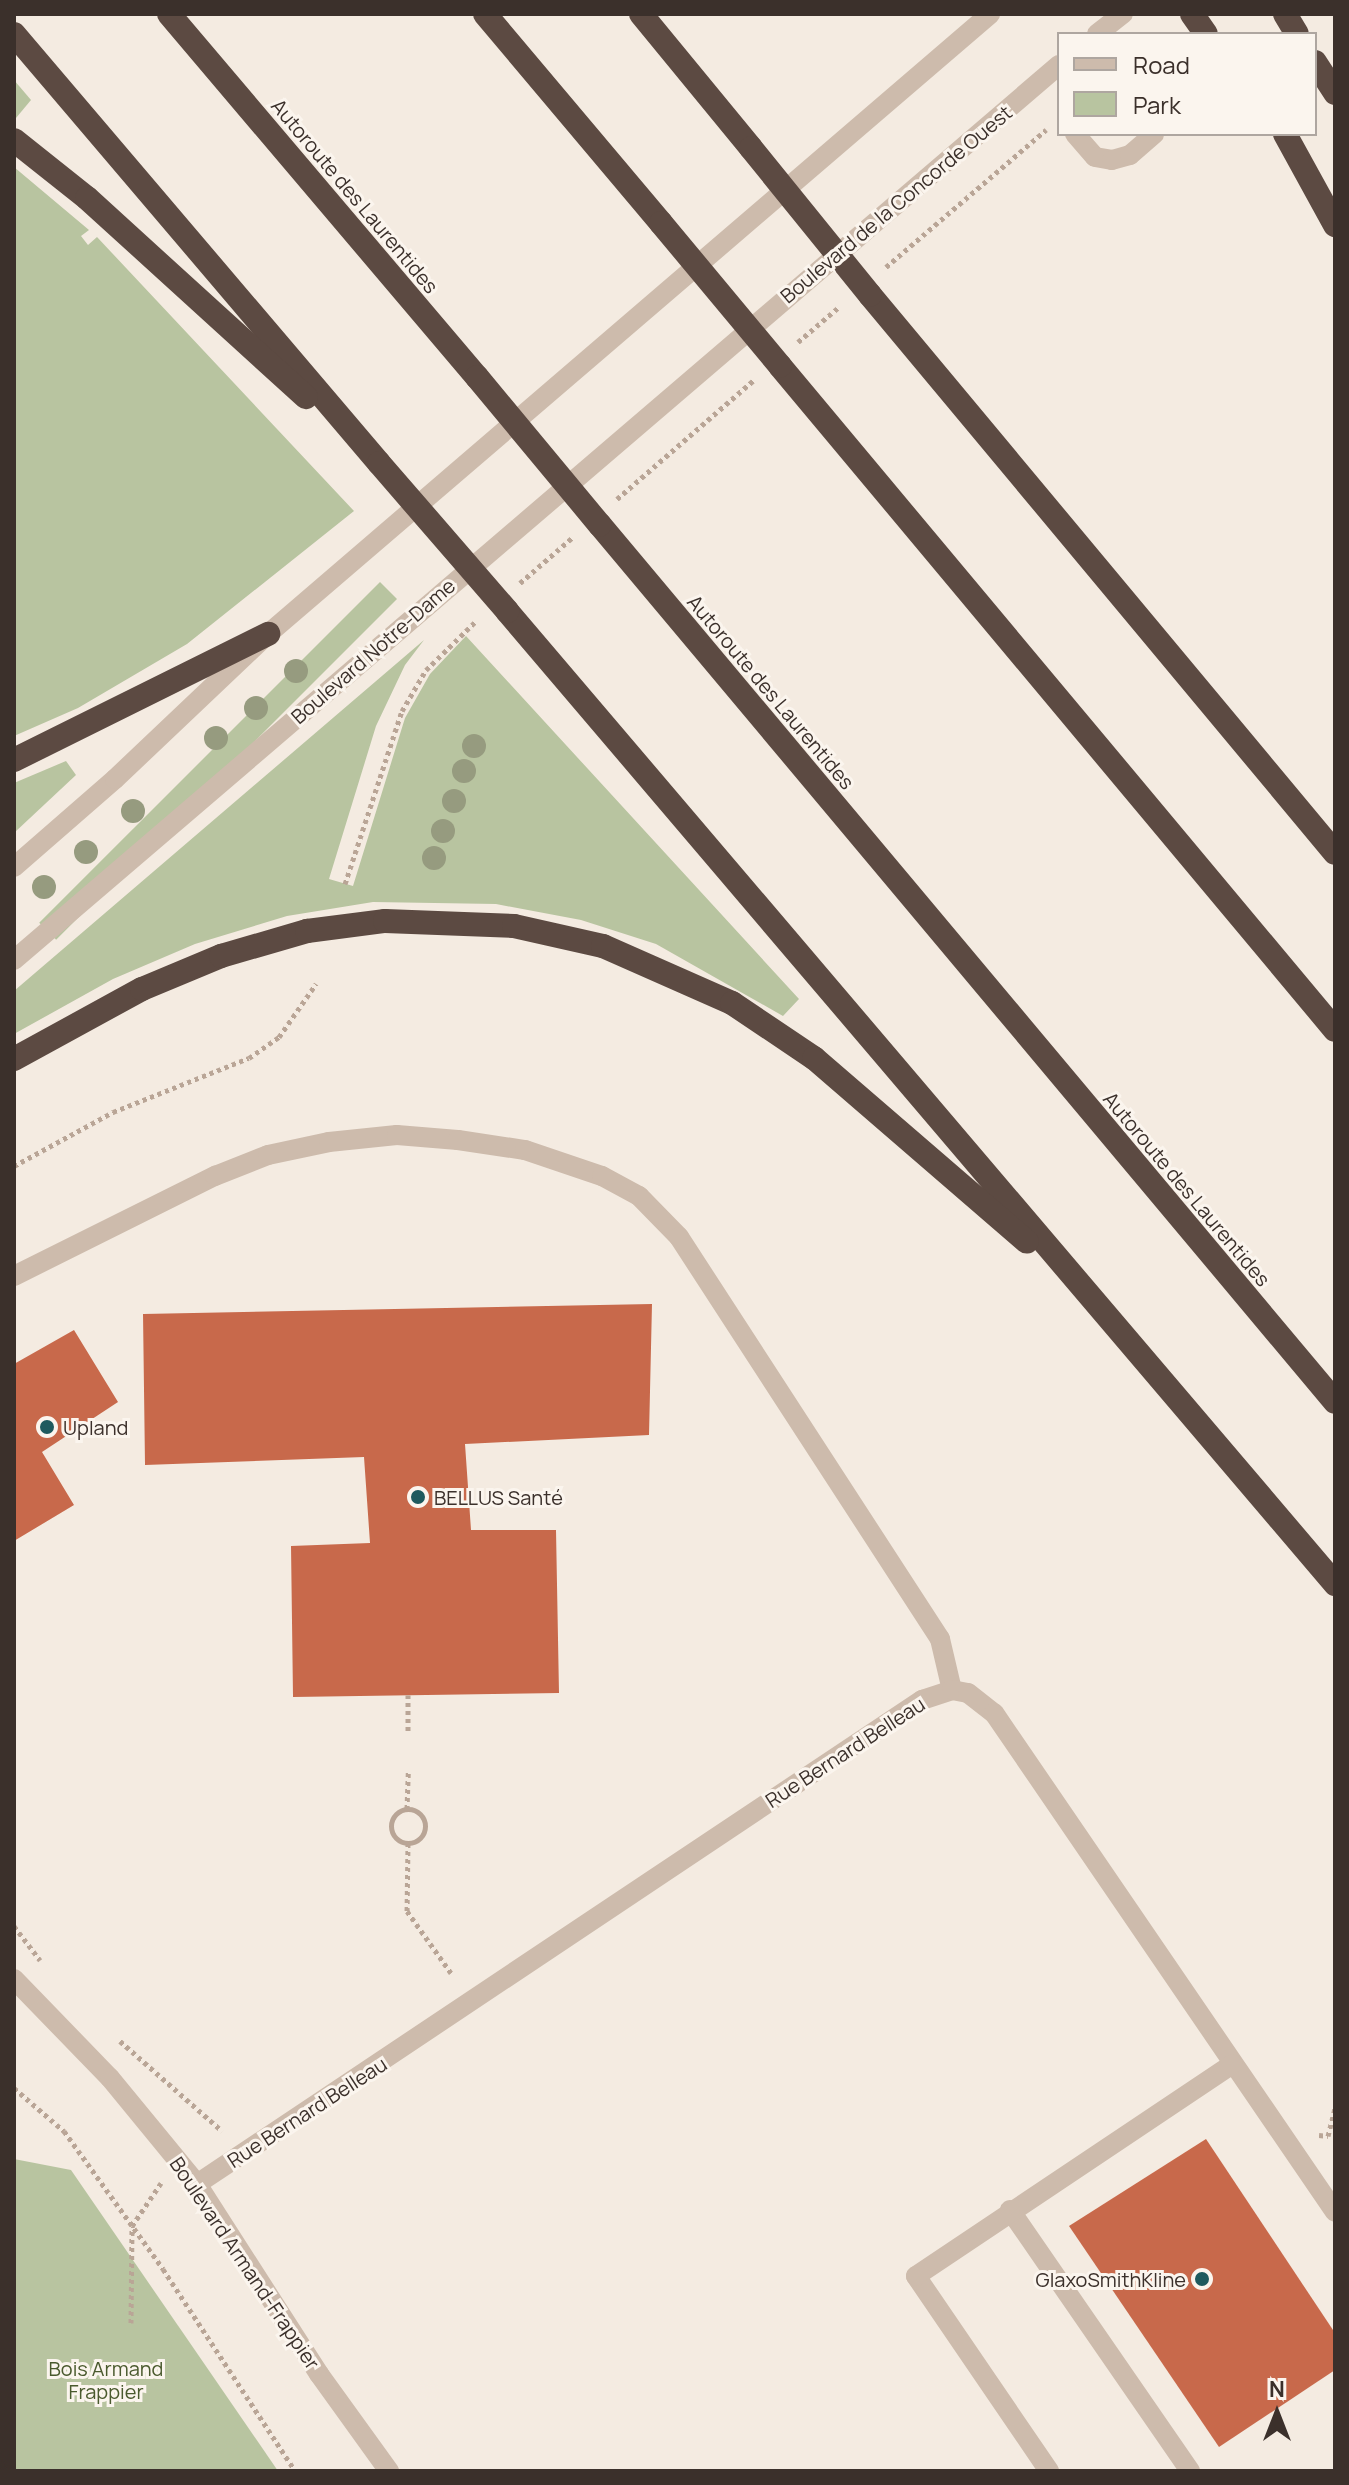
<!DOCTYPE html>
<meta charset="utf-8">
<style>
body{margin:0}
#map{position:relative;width:1349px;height:2485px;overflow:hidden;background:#f4ebe1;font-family:Manrope,sans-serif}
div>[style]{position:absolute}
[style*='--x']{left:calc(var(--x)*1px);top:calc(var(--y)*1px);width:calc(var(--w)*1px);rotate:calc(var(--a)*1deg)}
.green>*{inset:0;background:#b8c4a0;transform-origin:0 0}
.building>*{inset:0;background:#c8694b}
.path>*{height:5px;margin-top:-2.5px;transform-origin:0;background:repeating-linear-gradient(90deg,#b9a596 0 4px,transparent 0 8px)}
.path>.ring{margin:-2.5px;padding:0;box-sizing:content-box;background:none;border:5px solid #b9a596;border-radius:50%}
.minor>*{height:20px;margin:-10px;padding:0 10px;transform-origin:10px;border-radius:10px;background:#cdbbac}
.highway>*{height:24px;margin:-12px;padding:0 12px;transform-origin:12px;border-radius:12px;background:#5c4a42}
.highway-bridge>*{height:24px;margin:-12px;padding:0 12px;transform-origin:12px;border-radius:12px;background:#5c4a42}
.trees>*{width:24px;height:24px;margin:-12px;border-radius:50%;background:#969b7f}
.dots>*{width:22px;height:22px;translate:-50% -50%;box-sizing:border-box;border:4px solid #fbf5ee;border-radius:50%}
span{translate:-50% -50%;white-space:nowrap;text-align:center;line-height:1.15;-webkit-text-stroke:6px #fbf5ee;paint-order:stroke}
.street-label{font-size:20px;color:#3b302b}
.poi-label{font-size:20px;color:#3b302b}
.left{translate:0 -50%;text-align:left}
.right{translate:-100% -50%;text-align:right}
.park-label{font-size:20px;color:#4a5a2e}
.frame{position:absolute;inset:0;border:16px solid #3b302b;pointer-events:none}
.legend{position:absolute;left:1057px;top:32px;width:260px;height:104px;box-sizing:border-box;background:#fbf5ee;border:2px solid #aea6a0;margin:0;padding:10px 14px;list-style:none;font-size:24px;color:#3b302b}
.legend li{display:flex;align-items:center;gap:16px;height:40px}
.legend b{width:40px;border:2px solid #aea6a0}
.north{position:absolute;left:1237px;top:2373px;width:80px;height:80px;-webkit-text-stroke:6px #fbf5ee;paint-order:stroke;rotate:0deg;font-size:22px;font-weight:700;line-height:32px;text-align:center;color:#3b302b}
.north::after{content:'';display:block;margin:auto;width:28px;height:36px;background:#3b302b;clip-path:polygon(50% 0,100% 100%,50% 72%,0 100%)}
</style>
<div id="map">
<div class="green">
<i style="clip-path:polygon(14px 80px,31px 100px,16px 118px,14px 116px)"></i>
<i style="clip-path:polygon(14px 167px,89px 230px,81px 236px,88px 245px,97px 237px,354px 511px,187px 644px,78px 708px,14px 736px)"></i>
<i style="left:380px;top:582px;width:24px;height:482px;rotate:45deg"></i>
<i style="clip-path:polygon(466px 636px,799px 999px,783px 1016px,656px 944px,581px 920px,496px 904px,373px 902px,287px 916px,195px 944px,113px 979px,14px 1034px,14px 991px,424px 640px,405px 665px,376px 726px,329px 879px,353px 886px,405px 718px,430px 674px)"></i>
<i style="clip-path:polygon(66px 761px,76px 775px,14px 833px,14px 783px)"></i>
<i style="clip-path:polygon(14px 2159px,71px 2170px,278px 2471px,14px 2471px)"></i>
</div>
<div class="building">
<i style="clip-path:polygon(652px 1304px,649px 1435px,465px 1444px,471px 1530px,556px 1530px,559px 1693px,293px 1697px,291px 1546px,370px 1543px,364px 1457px,145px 1465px,143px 1314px)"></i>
<i style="clip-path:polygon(74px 1330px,118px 1402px,42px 1452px,74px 1505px,14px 1541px,14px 1364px)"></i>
<i style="clip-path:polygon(1206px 2139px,1335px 2333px,1335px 2370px,1219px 2447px,1069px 2226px)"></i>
</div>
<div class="path">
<i style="--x:886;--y:267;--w:211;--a:-40.6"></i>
<i style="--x:798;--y:342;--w:54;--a:-40.5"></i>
<i style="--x:617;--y:499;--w:181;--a:-41"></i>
<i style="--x:520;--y:583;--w:70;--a:-41"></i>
<i style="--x:345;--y:884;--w:182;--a:-71.8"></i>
<i style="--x:402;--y:711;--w:48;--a:-59.7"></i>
<i style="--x:426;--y:670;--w:70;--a:-44.4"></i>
<i style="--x:14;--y:1166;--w:113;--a:-28.6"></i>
<i style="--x:113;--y:1112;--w:146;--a:-21.7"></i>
<i style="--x:249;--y:1058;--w:37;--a:-35"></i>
<i style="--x:279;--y:1037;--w:65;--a:-55.1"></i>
<i style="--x:408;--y:1695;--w:37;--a:90"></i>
<i class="ring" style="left:391px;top:1809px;width:29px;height:29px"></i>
<i style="--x:407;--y:1809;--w:38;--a:-88"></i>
<i style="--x:408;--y:1843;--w:68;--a:90.8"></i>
<i style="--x:407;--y:1911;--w:76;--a:54.6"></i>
<i style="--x:14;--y:1926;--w:43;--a:52.6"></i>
<i style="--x:120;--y:2041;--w:136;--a:41.4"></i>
<i style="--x:14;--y:2088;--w:66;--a:40.7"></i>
<i style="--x:64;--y:2131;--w:170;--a:54.3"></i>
<i style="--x:163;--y:2269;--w:241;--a:56.8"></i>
<i style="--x:1319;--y:2135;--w:9;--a:6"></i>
<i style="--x:1328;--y:2136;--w:29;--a:-76"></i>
<i style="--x:131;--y:2323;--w:97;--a:-89.4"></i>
<i style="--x:132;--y:2226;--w:52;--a:-56"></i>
</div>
<div class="minor">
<i style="--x:1097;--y:34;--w:33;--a:-38"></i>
<i style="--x:1075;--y:134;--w:30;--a:49"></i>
<i style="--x:1095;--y:157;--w:17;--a:10"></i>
<i style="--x:1112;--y:160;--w:19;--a:-16"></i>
<i style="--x:1130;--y:155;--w:32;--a:-41"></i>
<i style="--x:14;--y:867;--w:134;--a:-41.1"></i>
<i style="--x:115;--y:779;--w:211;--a:-43.5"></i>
<i style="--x:268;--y:634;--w:952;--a:-40.65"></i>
<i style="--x:14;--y:960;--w:1376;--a:-40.58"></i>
<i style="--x:14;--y:1276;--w:225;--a:-26.5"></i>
<i style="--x:215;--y:1176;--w:57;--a:-21.6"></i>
<i style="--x:268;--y:1155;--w:62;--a:-12"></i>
<i style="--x:329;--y:1142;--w:68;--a:-5.9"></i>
<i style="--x:397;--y:1135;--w:61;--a:4.7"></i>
<i style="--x:458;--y:1140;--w:68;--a:8.5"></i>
<i style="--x:525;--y:1150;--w:81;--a:18.7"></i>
<i style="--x:602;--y:1176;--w:42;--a:28.4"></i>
<i style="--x:639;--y:1196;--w:57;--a:45.7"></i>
<i style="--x:679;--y:1237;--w:479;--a:57"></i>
<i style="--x:940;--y:1639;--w:52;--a:76.8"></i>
<i style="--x:14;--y:1979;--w:138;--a:45.9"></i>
<i style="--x:110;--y:2078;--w:137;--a:50.6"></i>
<i style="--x:197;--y:2184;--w:226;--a:57.3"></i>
<i style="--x:319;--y:2374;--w:120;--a:54.2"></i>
<i style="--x:197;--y:2184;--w:872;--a:-33.73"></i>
<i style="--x:922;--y:1700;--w:32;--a:-18"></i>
<i style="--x:952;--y:1690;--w:16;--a:11"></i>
<i style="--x:968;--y:1693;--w:33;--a:38"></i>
<i style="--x:994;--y:1713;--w:604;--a:55.65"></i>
<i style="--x:1010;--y:2210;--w:317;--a:55.4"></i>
<i style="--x:1049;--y:2471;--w:236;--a:-124.3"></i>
<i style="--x:916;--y:2276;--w:381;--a:-33.8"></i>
</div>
<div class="highway">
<i style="--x:169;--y:14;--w:476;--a:49.7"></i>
<i style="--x:485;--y:14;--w:273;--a:49.9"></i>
<i style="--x:641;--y:14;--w:173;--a:50.6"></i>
<i style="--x:1192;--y:14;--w:24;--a:55"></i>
<i style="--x:1285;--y:14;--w:23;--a:59"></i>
<i style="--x:14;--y:34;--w:563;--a:49.61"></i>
<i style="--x:1315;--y:62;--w:37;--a:57"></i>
<i style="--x:1285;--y:134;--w:104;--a:61.2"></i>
<i style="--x:14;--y:140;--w:93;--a:38.5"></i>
<i style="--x:87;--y:198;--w:296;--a:42.3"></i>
<i style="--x:870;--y:295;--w:726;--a:50.19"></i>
<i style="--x:780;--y:366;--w:865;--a:50.11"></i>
<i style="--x:600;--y:525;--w:1144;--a:50.03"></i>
<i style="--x:507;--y:611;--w:1278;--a:49.6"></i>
<i style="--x:14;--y:760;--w:284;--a:-26.4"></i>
<i style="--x:14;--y:1059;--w:146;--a:-28.7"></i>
<i style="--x:142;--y:989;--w:86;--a:-22.7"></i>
<i style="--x:221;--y:956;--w:90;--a:-16.2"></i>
<i style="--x:307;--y:931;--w:79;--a:-7.3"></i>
<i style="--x:385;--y:921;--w:129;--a:2.2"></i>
<i style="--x:514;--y:926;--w:91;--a:12.7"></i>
<i style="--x:603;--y:946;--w:141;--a:23.8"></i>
<i style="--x:732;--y:1003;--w:99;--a:33.9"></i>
<i style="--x:814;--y:1058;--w:281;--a:40.8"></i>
</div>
<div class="highway-bridge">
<i style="--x:751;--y:148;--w:189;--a:51"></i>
<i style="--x:661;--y:223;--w:186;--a:50.2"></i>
<i style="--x:477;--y:377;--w:192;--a:50.3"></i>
<i style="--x:379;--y:463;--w:196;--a:49.1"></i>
</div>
<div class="trees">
<i style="left:296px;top:671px"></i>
<i style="left:256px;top:708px"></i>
<i style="left:216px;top:738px"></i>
<i style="left:474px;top:746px"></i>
<i style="left:464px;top:771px"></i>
<i style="left:454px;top:801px"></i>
<i style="left:133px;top:811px"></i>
<i style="left:443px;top:831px"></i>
<i style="left:86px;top:852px"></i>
<i style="left:434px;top:858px"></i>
<i style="left:44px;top:887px"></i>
</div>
<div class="dots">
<i style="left:47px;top:1427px;background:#1f5a5e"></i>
<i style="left:418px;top:1497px;background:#1f5a5e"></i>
<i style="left:1202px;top:2279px;background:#1f5a5e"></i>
</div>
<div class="street-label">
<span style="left:355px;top:196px;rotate:50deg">Autoroute des Laurentides</span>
<span style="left:896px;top:204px;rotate:-40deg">Boulevard de la Concorde Ouest</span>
<span style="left:373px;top:651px;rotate:-41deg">Boulevard Notre-Dame</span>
<span style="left:771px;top:692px;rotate:50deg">Autoroute des Laurentides</span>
<span style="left:1187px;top:1189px;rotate:50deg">Autoroute des Laurentides</span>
<span style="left:845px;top:1752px;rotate:-33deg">Rue Bernard Belleau</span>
<span style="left:307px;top:2112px;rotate:-33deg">Rue Bernard Belleau</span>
<span style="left:245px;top:2263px;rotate:56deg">Boulevard Armand-Frappier</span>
</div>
<div class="poi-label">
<span class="left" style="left:63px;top:1427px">Upland</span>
<span class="left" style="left:434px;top:1497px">BELLUS Santé</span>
<span class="right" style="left:1186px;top:2279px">GlaxoSmithKline</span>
</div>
<div class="park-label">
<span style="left:106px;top:2380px">Bois Armand<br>Frappier</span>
</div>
<div class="frame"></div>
<ul class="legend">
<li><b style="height:10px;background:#cdbbac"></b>Road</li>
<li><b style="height:22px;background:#b8c4a0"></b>Park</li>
</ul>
<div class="north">N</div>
</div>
